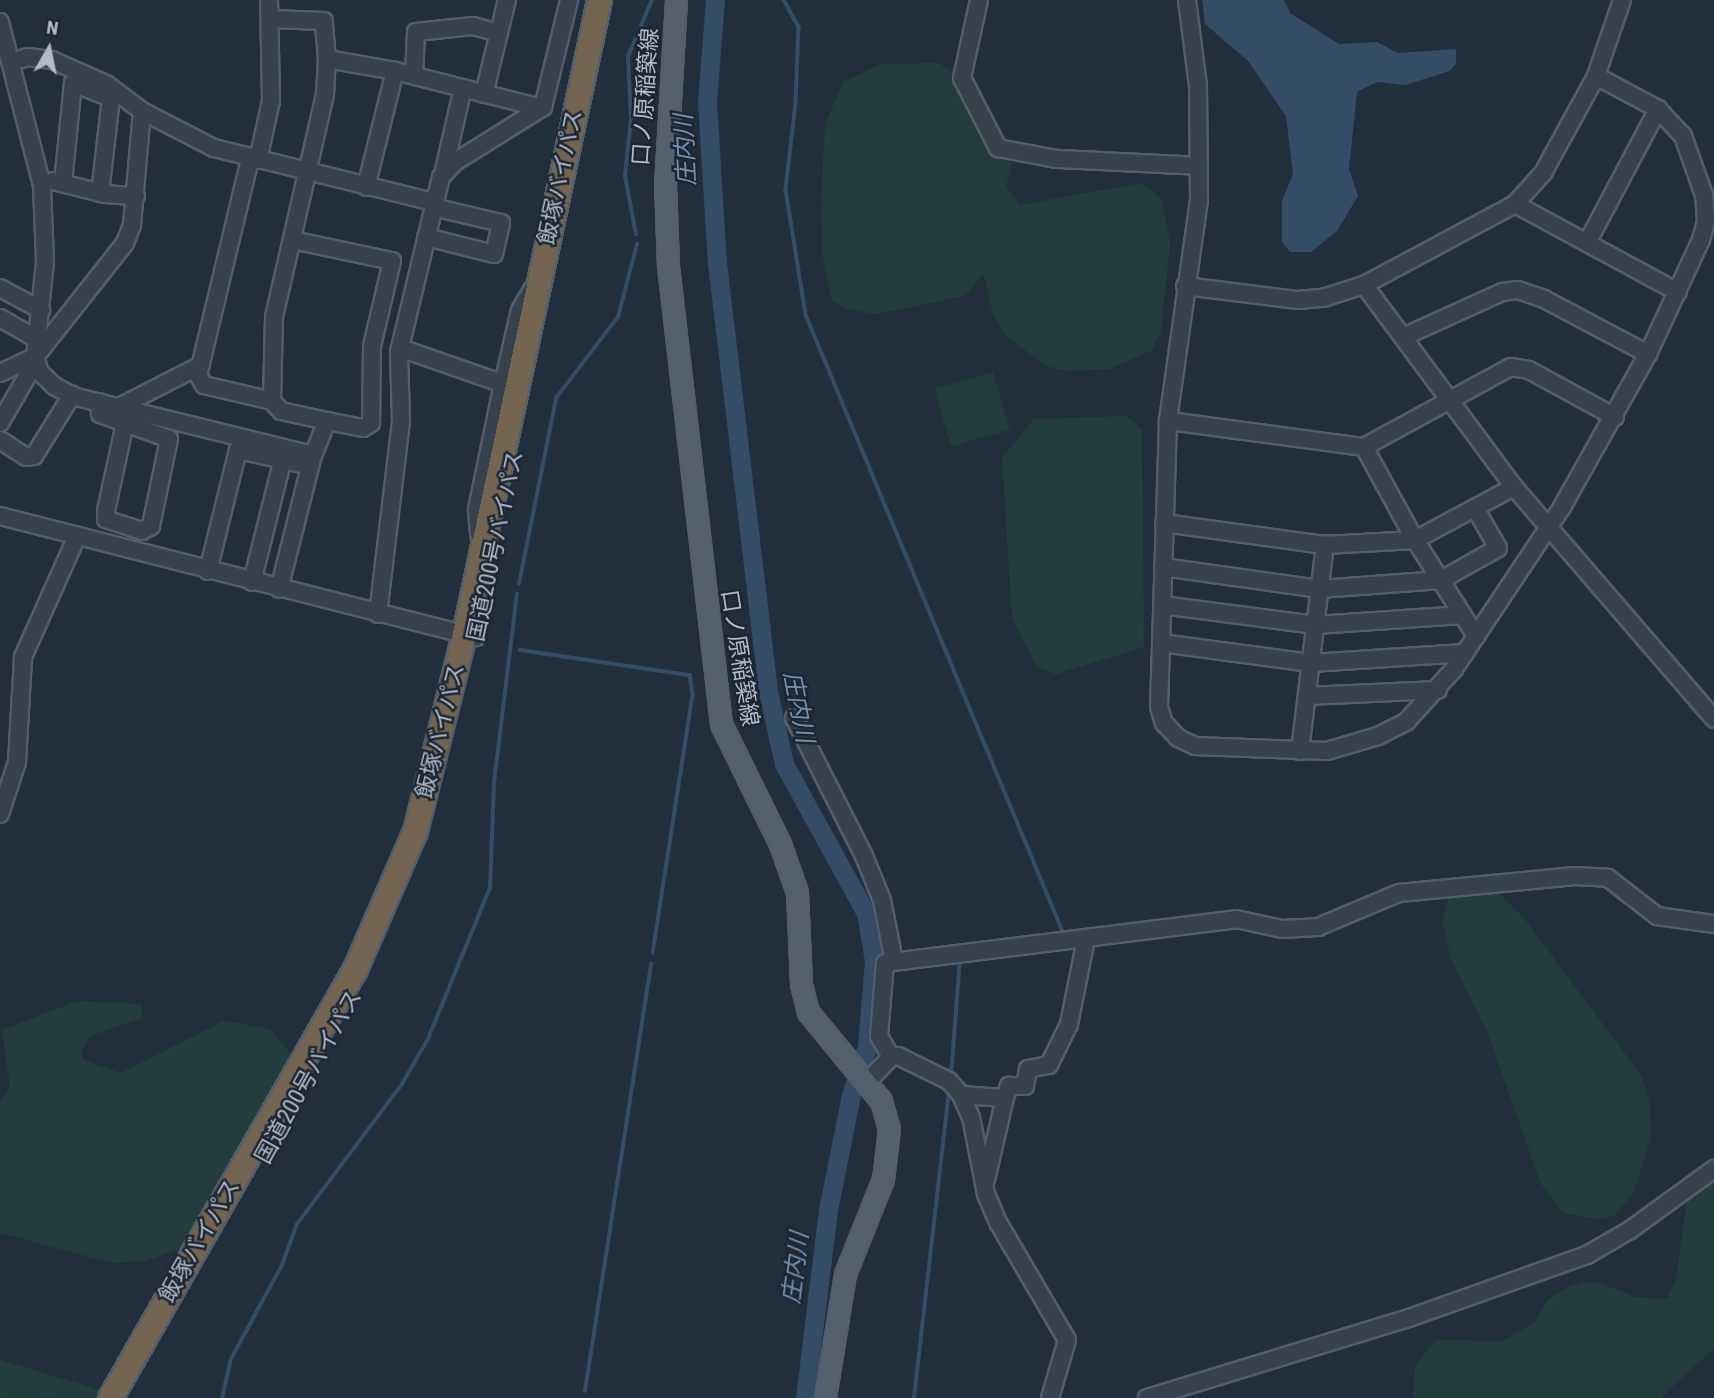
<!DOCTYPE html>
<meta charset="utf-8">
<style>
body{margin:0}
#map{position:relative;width:1714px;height:1398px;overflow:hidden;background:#212f3d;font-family:"Roboto Condensed","Noto Sans JP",sans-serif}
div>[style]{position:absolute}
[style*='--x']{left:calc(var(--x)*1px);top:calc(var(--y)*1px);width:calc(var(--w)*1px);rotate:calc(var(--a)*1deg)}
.green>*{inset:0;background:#233d3e;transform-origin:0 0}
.water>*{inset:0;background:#344c66}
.stream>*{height:3.5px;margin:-1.75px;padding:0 1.75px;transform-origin:1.75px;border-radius:1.75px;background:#344c66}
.river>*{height:19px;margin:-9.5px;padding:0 9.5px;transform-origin:9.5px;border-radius:9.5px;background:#344c66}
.roads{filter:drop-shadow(2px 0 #535e6b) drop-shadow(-2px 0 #535e6b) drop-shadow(0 2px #535e6b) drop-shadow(0 -2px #535e6b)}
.minor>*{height:16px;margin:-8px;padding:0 8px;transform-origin:8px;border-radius:8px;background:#35414d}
.major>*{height:19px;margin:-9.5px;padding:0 9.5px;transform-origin:9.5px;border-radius:9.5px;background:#53606d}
.highway>*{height:23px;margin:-11.5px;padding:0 11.5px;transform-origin:11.5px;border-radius:11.5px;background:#746452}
span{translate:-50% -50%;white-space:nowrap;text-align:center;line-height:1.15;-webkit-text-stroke:5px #1b2632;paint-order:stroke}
.street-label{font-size:23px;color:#b1bbc9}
.water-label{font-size:24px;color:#7694b2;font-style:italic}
.north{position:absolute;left:14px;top:14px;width:70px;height:70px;-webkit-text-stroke:5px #1b2632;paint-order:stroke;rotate:9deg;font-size:19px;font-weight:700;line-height:28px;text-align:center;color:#b1bbc9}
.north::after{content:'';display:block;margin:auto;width:24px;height:32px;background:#b1bbc9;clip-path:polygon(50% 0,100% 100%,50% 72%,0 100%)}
</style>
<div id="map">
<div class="green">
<i style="clip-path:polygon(939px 63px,955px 74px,993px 151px,1012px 164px,1006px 186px,1020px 205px,1141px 183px,1162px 199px,1170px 244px,1161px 332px,1151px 351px,1109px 369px,1066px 371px,1046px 366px,1005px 335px,993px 314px,983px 273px,966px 295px,927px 304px,875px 314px,847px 309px,832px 301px,822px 253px,821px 203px,825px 125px,843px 82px,880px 64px)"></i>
<i style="left:993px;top:372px;width:60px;height:61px;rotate:74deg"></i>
<i style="clip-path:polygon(1126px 416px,1142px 429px,1144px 647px,1056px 674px,1037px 667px,1012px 618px,1002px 458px,1034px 419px)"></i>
<i style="clip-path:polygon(1495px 890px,1523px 917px,1641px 1075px,1650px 1104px,1651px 1136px,1634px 1192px,1615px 1215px,1599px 1219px,1563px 1213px,1541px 1184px,1487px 1031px,1451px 959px,1442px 921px,1448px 900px,1455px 891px)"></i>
<i style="clip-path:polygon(77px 1001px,141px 1004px,143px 1018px,90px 1036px,81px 1052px,83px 1060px,121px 1073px,224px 1021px,270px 1029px,292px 1055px,297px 1073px,197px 1243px,145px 1261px,112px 1263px,0 1233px,0 1102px,10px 1087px,2px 1030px)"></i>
<i style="clip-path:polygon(1714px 1160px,1714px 1348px,1660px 1398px,1413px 1398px,1415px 1366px,1436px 1340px,1503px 1341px,1534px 1322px,1548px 1300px,1568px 1287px,1585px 1282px,1603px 1284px,1635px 1297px,1668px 1299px,1676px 1278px,1688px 1194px,1704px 1165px)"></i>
<i style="clip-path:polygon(0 1360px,97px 1389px,113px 1397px,0 1398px)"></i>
</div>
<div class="water">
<i style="clip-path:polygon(1202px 0,1284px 0,1290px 13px,1339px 44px,1377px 42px,1398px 53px,1456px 49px,1456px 64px,1450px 71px,1405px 85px,1377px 82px,1357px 92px,1349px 169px,1358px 196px,1337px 231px,1311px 252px,1290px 252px,1282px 242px,1282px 201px,1293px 174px,1286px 116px,1248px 61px,1205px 24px)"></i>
</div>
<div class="stream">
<i style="--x:784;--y:0;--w:31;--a:61"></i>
<i style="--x:799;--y:27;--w:76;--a:92.3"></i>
<i style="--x:796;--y:103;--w:88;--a:96.6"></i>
<i style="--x:786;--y:190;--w:127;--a:80.9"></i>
<i style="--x:806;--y:315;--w:671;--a:67.37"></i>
<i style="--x:636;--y:235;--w:60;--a:-100.6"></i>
<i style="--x:625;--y:176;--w:57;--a:-84"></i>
<i style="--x:631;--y:119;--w:62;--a:-92.8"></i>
<i style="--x:628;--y:57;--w:62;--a:-67.2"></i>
<i style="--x:519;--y:584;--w:190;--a:-78.7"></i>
<i style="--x:556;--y:398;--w:102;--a:-52.6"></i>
<i style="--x:618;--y:317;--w:75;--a:-75.4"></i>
<i style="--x:520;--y:650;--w:172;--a:8.4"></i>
<i style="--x:690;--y:675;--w:20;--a:81"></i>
<i style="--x:693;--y:695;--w:261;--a:98.8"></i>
<i style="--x:951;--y:1076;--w:118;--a:-85.6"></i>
<i style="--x:585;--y:1391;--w:432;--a:-81.2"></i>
<i style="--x:222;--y:1398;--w:40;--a:-77"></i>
<i style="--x:231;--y:1359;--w:107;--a:-61.5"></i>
<i style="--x:282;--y:1265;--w:44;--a:-69.9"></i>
<i style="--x:297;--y:1224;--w:175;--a:-53.1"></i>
<i style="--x:402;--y:1084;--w:52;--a:-60"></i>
<i style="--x:428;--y:1039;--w:163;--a:-67.7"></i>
<i style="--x:490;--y:888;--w:105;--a:-87.8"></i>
<i style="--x:494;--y:783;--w:190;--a:-83.1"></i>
<i style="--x:914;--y:1398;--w:309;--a:-83.5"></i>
</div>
<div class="river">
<i style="--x:715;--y:0;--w:101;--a:94.5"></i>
<i style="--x:707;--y:101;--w:162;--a:86.5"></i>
<i style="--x:717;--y:263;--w:436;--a:83.2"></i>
<i style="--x:769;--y:696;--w:70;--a:77.6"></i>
<i style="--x:784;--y:764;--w:170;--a:61.2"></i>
<i style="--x:866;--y:913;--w:49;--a:80.5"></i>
<i style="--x:874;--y:961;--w:86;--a:94.7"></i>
<i style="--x:867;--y:1047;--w:51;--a:108.4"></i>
<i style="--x:851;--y:1095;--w:117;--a:101.3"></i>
<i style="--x:828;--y:1210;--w:189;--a:97"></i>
</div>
<div class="roads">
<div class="minor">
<i style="--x:979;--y:0;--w:80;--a:102.3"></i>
<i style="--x:962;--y:78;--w:79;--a:62.8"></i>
<i style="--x:998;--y:148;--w:60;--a:10.6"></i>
<i style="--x:1057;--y:159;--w:142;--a:2.8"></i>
<i style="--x:1187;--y:0;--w:87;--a:82.7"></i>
<i style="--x:1198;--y:86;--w:114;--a:89.5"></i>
<i style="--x:1199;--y:200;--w:223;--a:98"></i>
<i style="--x:1168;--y:421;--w:286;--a:91.8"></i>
<i style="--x:1159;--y:707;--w:17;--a:73"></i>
<i style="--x:1164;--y:723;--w:21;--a:47"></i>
<i style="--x:1178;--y:738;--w:19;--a:25"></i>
<i style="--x:1195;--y:746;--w:132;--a:2.2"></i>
<i style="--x:1327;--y:751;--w:53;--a:-16.4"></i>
<i style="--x:1378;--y:736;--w:33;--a:-27"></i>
<i style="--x:1407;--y:721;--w:70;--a:-47.9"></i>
<i style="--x:1454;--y:669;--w:195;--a:-56.3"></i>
<i style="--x:1562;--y:507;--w:176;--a:-60.7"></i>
<i style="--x:1648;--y:354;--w:126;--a:-65.1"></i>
<i style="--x:1701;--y:240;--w:20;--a:-75"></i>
<i style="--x:1706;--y:221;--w:26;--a:-94"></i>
<i style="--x:1704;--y:195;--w:63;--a:-109.6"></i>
<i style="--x:1683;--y:136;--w:37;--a:-133"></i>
<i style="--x:1658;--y:109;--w:70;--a:-152"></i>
<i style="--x:0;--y:22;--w:169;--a:75.6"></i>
<i style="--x:42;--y:186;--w:76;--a:87.7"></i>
<i style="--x:45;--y:262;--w:96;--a:96"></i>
<i style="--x:35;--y:357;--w:16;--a:72"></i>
<i style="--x:40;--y:372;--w:20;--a:45"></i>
<i style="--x:54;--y:386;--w:25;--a:27"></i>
<i style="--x:76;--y:397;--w:244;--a:13.8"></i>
<i style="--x:313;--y:455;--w:138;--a:104.2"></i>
<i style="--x:327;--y:59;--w:69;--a:10"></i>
<i style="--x:395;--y:71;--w:151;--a:14.2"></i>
<i style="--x:12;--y:62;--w:16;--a:-18"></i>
<i style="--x:27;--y:57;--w:25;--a:7"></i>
<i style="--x:52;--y:60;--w:59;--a:24"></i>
<i style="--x:106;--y:84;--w:45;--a:36.9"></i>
<i style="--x:142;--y:111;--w:81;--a:27.2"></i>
<i style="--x:214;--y:148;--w:227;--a:13.8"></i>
<i style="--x:414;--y:75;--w:43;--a:-87.3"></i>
<i style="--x:416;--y:32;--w:57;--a:-6"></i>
<i style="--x:473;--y:26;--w:27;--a:15"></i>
<i style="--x:484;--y:94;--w:97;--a:-76.3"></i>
<i style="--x:250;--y:159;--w:222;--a:103.5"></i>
<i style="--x:198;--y:375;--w:12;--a:59"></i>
<i style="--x:204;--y:385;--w:70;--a:13.2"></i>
<i style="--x:272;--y:401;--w:84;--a:-88.6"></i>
<i style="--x:274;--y:317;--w:228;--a:-77.1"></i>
<i style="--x:325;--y:95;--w:36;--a:-87"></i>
<i style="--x:327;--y:59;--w:38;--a:-95"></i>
<i style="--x:324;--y:21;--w:54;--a:-177.9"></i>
<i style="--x:258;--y:160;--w:60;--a:-77.6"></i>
<i style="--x:271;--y:101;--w:101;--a:-91.1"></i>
<i style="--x:444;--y:170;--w:84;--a:-77"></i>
<i style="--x:53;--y:181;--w:54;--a:14"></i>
<i style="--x:105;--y:194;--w:31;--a:4"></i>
<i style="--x:63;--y:183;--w:100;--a:-84.3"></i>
<i style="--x:73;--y:83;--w:41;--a:21.5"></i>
<i style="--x:111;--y:98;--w:96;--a:96.6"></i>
<i style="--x:366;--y:187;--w:120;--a:-76"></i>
<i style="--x:1515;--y:204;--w:185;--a:28.4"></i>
<i style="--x:426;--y:237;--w:70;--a:14"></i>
<i style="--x:494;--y:254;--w:32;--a:-77"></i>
<i style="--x:501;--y:223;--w:70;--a:-166.8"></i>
<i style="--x:292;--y:240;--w:102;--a:11.9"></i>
<i style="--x:392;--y:261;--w:87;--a:103.2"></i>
<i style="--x:372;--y:346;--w:77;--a:90.7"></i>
<i style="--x:371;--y:423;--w:9;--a:148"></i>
<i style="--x:363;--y:428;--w:37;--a:-169"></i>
<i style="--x:327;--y:421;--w:37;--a:112"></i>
<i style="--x:1587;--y:243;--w:152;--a:-62.1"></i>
<i style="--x:1364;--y:285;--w:252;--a:53.4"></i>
<i style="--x:1514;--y:487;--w:306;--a:49.2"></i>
<i style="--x:1185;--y:286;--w:114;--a:7.1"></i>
<i style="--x:1298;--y:300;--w:25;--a:-5"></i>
<i style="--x:1323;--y:298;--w:43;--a:-17.6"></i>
<i style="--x:1364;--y:285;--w:171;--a:-28.2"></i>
<i style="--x:1515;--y:204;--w:42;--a:-47.9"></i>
<i style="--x:1543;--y:173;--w:111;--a:-61.3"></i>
<i style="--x:1596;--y:76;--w:80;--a:-71.1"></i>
<i style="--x:0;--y:288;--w:47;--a:28.2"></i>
<i style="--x:0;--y:318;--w:43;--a:29.6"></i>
<i style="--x:1403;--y:337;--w:109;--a:-24.4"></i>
<i style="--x:1502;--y:292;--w:16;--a:-7"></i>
<i style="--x:1518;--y:290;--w:28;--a:19"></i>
<i style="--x:1544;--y:299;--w:118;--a:27.9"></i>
<i style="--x:400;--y:348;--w:116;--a:19.1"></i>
<i style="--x:0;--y:373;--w:38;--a:-25"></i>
<i style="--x:35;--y:357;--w:145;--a:-51.7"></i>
<i style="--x:125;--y:243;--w:19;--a:-69"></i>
<i style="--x:132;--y:225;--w:114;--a:-85"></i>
<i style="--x:272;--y:401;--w:13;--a:48"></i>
<i style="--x:281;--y:411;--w:47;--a:12.3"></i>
<i style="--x:99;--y:402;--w:12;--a:85"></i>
<i style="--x:100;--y:414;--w:73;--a:19.9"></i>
<i style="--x:169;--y:439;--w:89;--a:101.7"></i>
<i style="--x:151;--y:526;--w:10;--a:151"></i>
<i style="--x:142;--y:531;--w:38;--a:-162"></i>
<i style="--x:106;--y:519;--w:8;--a:-90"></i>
<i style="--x:106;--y:511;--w:90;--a:-77.8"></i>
<i style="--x:119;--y:407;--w:92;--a:-27.1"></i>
<i style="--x:0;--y:423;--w:72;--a:-59.9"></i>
<i style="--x:0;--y:440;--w:31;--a:33"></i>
<i style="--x:26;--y:457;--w:8;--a:-7"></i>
<i style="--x:34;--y:456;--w:72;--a:-58.1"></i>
<i style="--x:1364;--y:447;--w:167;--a:-28.6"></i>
<i style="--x:1511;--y:367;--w:18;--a:9"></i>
<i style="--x:1529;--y:370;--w:98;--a:28.7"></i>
<i style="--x:0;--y:516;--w:491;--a:14.3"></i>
<i style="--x:1164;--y:523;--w:162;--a:7.8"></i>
<i style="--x:1325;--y:545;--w:90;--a:-3.2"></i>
<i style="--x:1415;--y:540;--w:106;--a:-118.7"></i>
<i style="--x:1364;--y:447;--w:198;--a:-172.4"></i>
<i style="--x:479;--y:534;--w:25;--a:-95"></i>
<i style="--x:477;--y:509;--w:128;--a:-78.3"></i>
<i style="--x:503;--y:384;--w:76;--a:-77.1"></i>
<i style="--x:520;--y:310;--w:26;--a:-59"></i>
<i style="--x:1163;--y:567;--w:159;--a:8"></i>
<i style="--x:1320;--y:589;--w:121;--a:-4.3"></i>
<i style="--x:1441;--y:580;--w:65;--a:-29.3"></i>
<i style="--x:1498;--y:548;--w:46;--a:-119.9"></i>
<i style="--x:208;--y:571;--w:125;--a:-76.1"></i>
<i style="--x:238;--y:450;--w:74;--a:12.5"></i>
<i style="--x:252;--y:582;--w:127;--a:-75.9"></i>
<i style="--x:1162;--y:605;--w:155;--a:7.4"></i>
<i style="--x:1316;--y:625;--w:147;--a:-3.9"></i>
<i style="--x:378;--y:614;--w:194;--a:-83.2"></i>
<i style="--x:401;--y:421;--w:69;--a:-91.7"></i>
<i style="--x:399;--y:352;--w:180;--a:-76.5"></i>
<i style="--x:441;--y:177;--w:21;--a:-47"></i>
<i style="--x:455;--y:162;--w:104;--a:-32"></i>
<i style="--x:543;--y:107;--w:110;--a:-76.3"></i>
<i style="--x:1476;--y:636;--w:114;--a:-122.4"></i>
<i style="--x:1415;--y:540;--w:112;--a:-28.2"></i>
<i style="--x:1161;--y:643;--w:151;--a:7.6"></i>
<i style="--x:1311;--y:663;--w:154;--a:-3.7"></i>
<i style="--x:1307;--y:696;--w:131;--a:-2.6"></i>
<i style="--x:794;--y:718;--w:155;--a:63.1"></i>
<i style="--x:864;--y:856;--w:48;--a:67.8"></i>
<i style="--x:882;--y:900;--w:62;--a:78.9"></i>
<i style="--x:1300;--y:751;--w:208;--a:-83.1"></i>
<i style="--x:0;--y:814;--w:55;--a:-71.9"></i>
<i style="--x:17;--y:762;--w:105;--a:-86.7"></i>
<i style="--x:23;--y:657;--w:133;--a:-65.9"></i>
<i style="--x:891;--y:1057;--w:24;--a:-120"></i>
<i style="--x:879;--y:1036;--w:73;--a:-85.3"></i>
<i style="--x:885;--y:963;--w:354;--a:-7.1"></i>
<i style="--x:1236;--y:919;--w:47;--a:12.3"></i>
<i style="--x:1282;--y:929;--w:36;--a:-3"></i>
<i style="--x:1318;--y:927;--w:88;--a:-22.8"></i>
<i style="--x:1399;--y:893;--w:177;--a:-5.5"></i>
<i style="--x:1575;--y:876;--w:33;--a:3"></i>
<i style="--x:1608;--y:878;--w:62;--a:37.8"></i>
<i style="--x:1657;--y:916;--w:58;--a:8"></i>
<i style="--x:867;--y:1082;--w:35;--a:-46"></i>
<i style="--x:891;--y:1057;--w:7;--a:-8"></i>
<i style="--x:898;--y:1056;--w:57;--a:26.1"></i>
<i style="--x:949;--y:1081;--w:18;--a:49"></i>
<i style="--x:961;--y:1095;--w:24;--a:66"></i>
<i style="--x:971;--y:1117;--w:78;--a:79"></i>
<i style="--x:986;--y:1194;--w:33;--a:67"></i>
<i style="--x:999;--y:1224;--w:134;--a:59.6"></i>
<i style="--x:1067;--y:1340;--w:60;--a:106.3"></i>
<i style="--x:961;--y:1095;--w:44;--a:3.9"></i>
<i style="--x:1005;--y:1098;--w:13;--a:-72"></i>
<i style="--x:1009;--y:1086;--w:16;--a:0"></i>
<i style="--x:1025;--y:1086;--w:17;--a:-80"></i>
<i style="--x:1028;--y:1069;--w:21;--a:-11"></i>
<i style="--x:1049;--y:1065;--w:46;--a:-64"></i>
<i style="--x:1069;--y:1024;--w:87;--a:-78.7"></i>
<i style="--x:986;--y:1180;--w:84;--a:-77"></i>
<i style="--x:1147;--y:1398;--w:274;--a:-17"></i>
<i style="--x:1409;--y:1318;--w:189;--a:-19.5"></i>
<i style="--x:1587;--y:1255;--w:50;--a:-30.2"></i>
<i style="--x:1630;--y:1230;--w:104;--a:-36"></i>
</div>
<div class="major">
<i style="--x:676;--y:0;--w:184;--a:93.4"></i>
<i style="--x:665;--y:184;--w:82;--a:87.9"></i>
<i style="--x:668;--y:266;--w:461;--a:83.4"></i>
<i style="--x:721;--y:724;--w:134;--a:63.8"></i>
<i style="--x:780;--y:844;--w:51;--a:70.5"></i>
<i style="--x:797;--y:892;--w:92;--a:87.5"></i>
<i style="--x:801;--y:984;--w:29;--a:76"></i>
<i style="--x:808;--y:1012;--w:115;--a:50.6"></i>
<i style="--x:881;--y:1101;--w:29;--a:74"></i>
<i style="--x:889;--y:1129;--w:50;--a:96.8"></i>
<i style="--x:883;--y:1179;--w:102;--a:111.8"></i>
<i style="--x:845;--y:1274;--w:126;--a:99.2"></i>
</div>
<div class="highway">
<i style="--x:110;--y:1398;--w:492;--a:-60.3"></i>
<i style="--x:354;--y:971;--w:153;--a:-66.5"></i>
<i style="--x:415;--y:831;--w:203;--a:-76"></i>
<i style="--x:464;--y:634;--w:648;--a:-77.98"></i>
</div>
</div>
<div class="street-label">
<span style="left:646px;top:97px;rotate:-86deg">口ノ原稲築線</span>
<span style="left:561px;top:177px;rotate:-78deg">飯塚バイパス</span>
<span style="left:496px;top:546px;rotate:-78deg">国道200号バイパス</span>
<span style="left:739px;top:658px;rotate:81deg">口ノ原稲築線</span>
<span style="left:441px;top:731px;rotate:-76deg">飯塚バイパス</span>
<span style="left:309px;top:1077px;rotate:-61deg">国道200号バイパス</span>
<span style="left:200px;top:1241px;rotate:-60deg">飯塚バイパス</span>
</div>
<div class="water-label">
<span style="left:686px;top:150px;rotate:-93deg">庄内川</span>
<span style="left:798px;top:707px;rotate:79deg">庄内川</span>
<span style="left:796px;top:1268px;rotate:-83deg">庄内川</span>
</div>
<div class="north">N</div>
</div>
